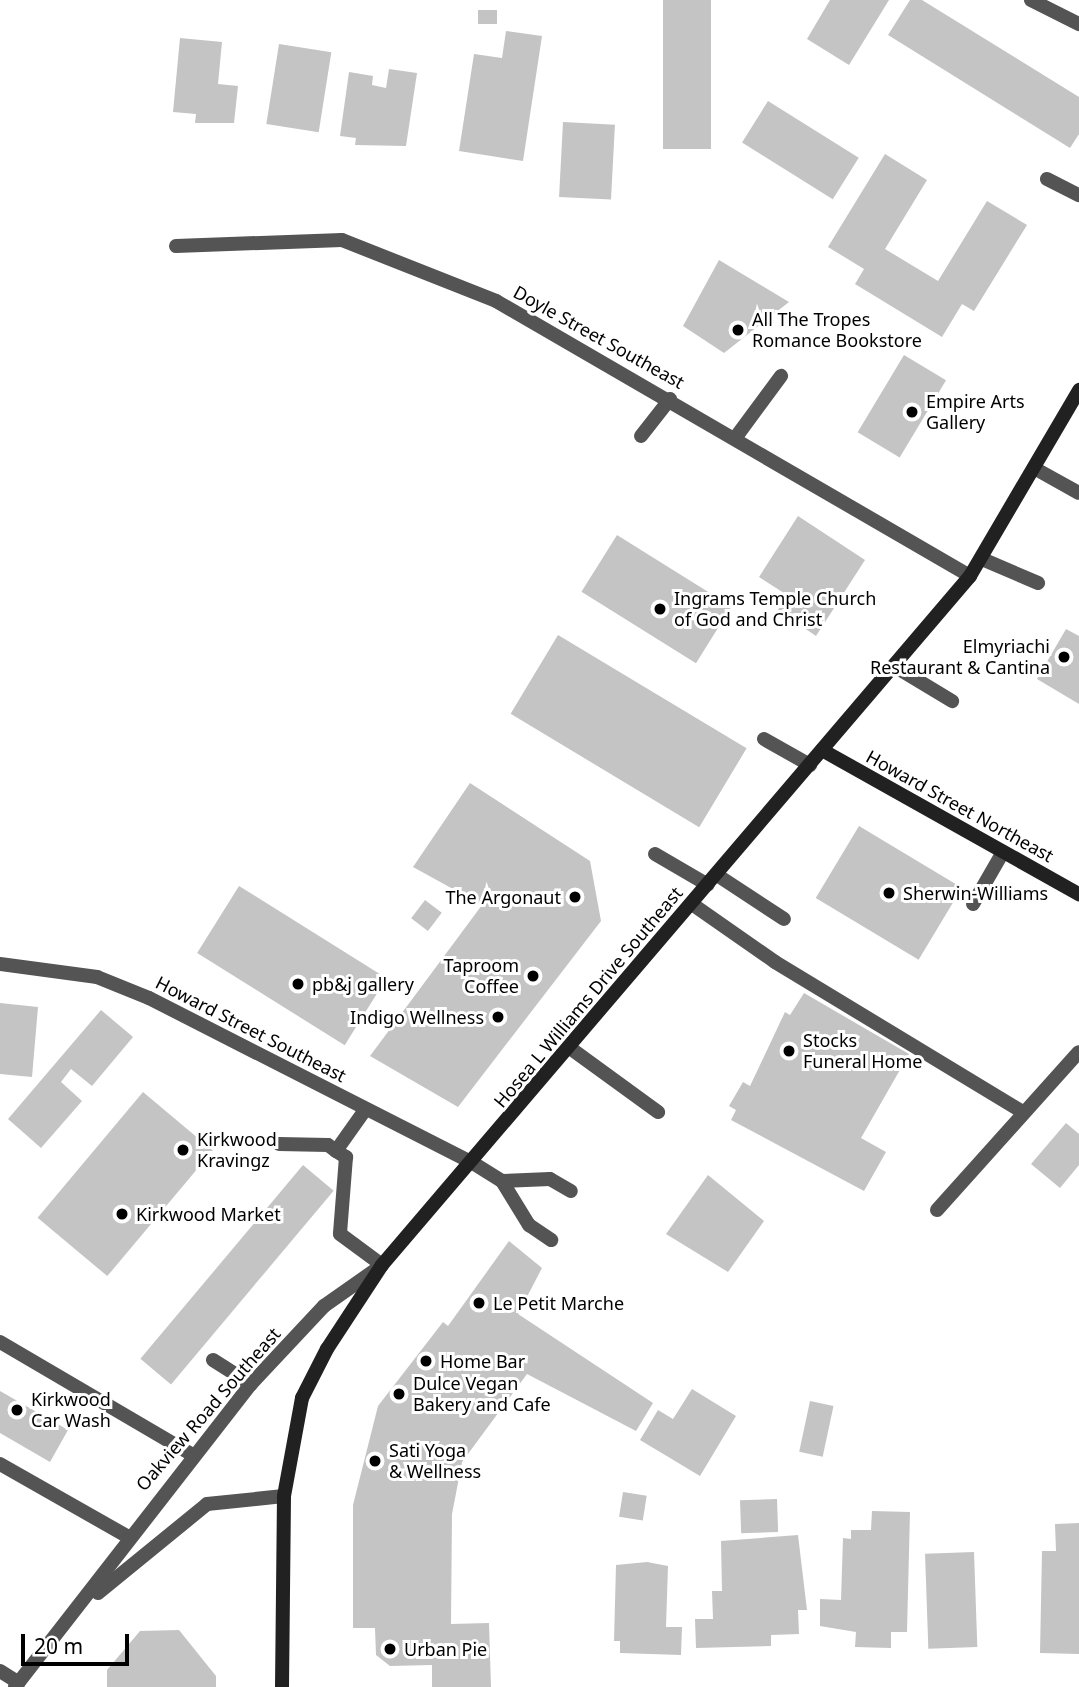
<!DOCTYPE html>
<style>
body{margin:0}
#map{position:relative;width:1079px;height:1687px;overflow:hidden;background:#fff;font-family:"Noto Sans",sans-serif}
div>[style]{position:absolute}
[style*='--x']{left:calc(var(--x)*1px);top:calc(var(--y)*1px);width:calc(var(--w)*1px);rotate:calc(var(--a)*1deg)}
.building>*{inset:0;background:#c4c4c4;transform-origin:0 0}
.lane>*{height:14px;margin:-7px;padding:0 7px;transform-origin:7px;border-radius:7px;background:#545454}
.street>*{height:14px;margin:-7px;padding:0 7px;transform-origin:7px;border-radius:7px;background:#545454}
.secondary>*{height:14px;margin:-7px;padding:0 7px;transform-origin:7px;border-radius:7px;background:#212121}
.dots>*{width:19px;height:19px;translate:-50% -50%;box-sizing:border-box;border:4px solid #fff;border-radius:50%}
span{translate:-50% -50%;white-space:nowrap;text-align:center;line-height:1.15;-webkit-text-stroke:6px #fff;paint-order:stroke}
.poi-label{font-size:18px;color:#000}
.left{translate:0 -50%;text-align:left}
.right{translate:-100% -50%;text-align:right}
.street-label{font-size:18px;color:#000}
.scale{position:absolute;left:21px;top:1634px;width:108px;height:32px;box-sizing:border-box;border:4px solid #000;border-top:0;padding-left:9px;font-size:21px;line-height:24px;white-space:nowrap;color:#000;-webkit-text-stroke:5px #fff;paint-order:stroke}
</style>
<div id="map">
<div class="building">
<i style="left:663px;top:0;width:48px;height:149px"></i>
<i style="clip-path:polygon(830px 0,889px 0,849px 65px,807px 39px)"></i>
<i style="clip-path:polygon(910px 0,922px 0,1079px 97px,1079px 134px,1070px 148px,888px 35px)"></i>
<i style="left:478px;top:10px;width:19px;height:14px"></i>
<i style="clip-path:polygon(506px 31px,542px 36px,523px 161px,459px 151px,474px 54px,502px 58px)"></i>
<i style="clip-path:polygon(180px 38px,222px 42px,218px 84px,238px 86px,234px 123px,195px 123px,196px 114px,173px 112px)"></i>
<i style="left:279px;top:44px;width:53px;height:81px;rotate:9deg"></i>
<i style="clip-path:polygon(389px 69px,417px 73px,406px 146px,355px 145px,356px 138px,340px 136px,349px 72px,373px 76px,372px 85px,386px 88px)"></i>
<i style="left:768px;top:101px;width:107px;height:49px;rotate:32deg"></i>
<i style="left:563px;top:122px;width:52px;height:75px;rotate:3deg"></i>
<i style="clip-path:polygon(885px 154px,927px 180px,885px 249px,938px 281px,987px 201px,1027px 225px,974px 311px,962px 304px,942px 337px,855px 284px,864px 269px,828px 247px)"></i>
<i style="clip-path:polygon(719px 260px,789px 302px,724px 353px,683px 326px)"></i>
<i style="left:904px;top:355px;width:49px;height:90px;rotate:31deg"></i>
<i style="clip-path:polygon(798px 516px,865px 560px,816px 636px,778px 610px,787px 595px,759px 577px)"></i>
<i style="left:617px;top:535px;width:135px;height:67px;rotate:32deg"></i>
<i style="clip-path:polygon(1066px 629px,1079px 636px,1079px 704px,1037px 679px)"></i>
<i style="left:558px;top:635px;width:220px;height:92px;rotate:31deg"></i>
<i style="clip-path:polygon(470px 783px,590px 861px,601px 921px,458px 1107px,370px 1056px,482px 905px,413px 867px)"></i>
<i style="left:859px;top:826px;width:120px;height:84px;rotate:31deg"></i>
<i style="left:239px;top:886px;width:174px;height:79px;rotate:32deg"></i>
<i style="left:425px;top:900px;width:21px;height:23px;rotate:37deg"></i>
<i style="clip-path:polygon(804px 993px,909px 1054px,861px 1138px,886px 1152px,864px 1191px,731px 1120px,736px 1110px,729px 1106px,743px 1082px,750px 1086px,785px 1012px,790px 1015px)"></i>
<i style="clip-path:polygon(0 1003px,38px 1007px,32px 1077px,0 1074px)"></i>
<i style="clip-path:polygon(101px 1010px,133px 1037px,92px 1086px,71px 1069px,61px 1082px,82px 1101px,41px 1148px,8px 1119px)"></i>
<i style="left:143px;top:1092px;width:91px;height:164px;rotate:40deg"></i>
<i style="clip-path:polygon(1066px 1123px,1079px 1134px,1079px 1165px,1060px 1188px,1031px 1164px)"></i>
<i style="left:303px;top:1165px;width:40px;height:253px;rotate:40deg"></i>
<i style="clip-path:polygon(708px 1175px,764px 1221px,728px 1272px,666px 1234px)"></i>
<i style="clip-path:polygon(509px 1241px,542px 1268px,518px 1314px,653px 1403px,636px 1431px,527px 1374px,462px 1462px,452px 1514px,451px 1624px,489px 1623px,491px 1687px,432px 1687px,432px 1665px,390px 1666px,376px 1655px,375px 1628px,353px 1628px,353px 1505px,378px 1406px,443px 1322px,448px 1326px)"></i>
<i style="clip-path:polygon(692px 1389px,736px 1416px,700px 1476px,640px 1440px,658px 1410px,673px 1419px)"></i>
<i style="clip-path:polygon(0 1391px,68px 1430px,50px 1462px,0 1433px)"></i>
<i style="left:810px;top:1401px;width:24px;height:52px;rotate:12deg"></i>
<i style="left:623px;top:1492px;width:24px;height:25px;rotate:9deg"></i>
<i style="left:777px;top:1499px;width:33px;height:37px;rotate:88deg"></i>
<i style="clip-path:polygon(872px 1511px,910px 1512px,907px 1632px,891px 1632px,891px 1648px,855px 1647px,856px 1632px,820px 1626px,820px 1599px,841px 1600px,843px 1538px,851px 1539px,851px 1530px,871px 1530px)"></i>
<i style="clip-path:polygon(1079px 1523px,1079px 1654px,1040px 1653px,1042px 1551px,1056px 1551px,1055px 1524px)"></i>
<i style="clip-path:polygon(798px 1535px,807px 1610px,798px 1610px,799px 1634px,771px 1635px,771px 1646px,696px 1648px,695px 1619px,713px 1619px,712px 1591px,722px 1591px,721px 1541px)"></i>
<i style="left:974px;top:1552px;width:95px;height:49px;rotate:88deg"></i>
<i style="clip-path:polygon(647px 1562px,668px 1566px,666px 1627px,682px 1627px,681px 1655px,620px 1653px,620px 1641px,614px 1641px,616px 1565px)"></i>
<i style="clip-path:polygon(179px 1630px,216px 1676px,216px 1687px,107px 1687px,107px 1670px,140px 1631px)"></i>
</div>
<div class="lane">
<i style="--x:1031;--y:0;--w:54;--a:26.6"></i>
<i style="--x:1047;--y:179;--w:36;--a:27"></i>
<i style="--x:641;--y:436;--w:47;--a:-51.9"></i>
<i style="--x:736;--y:437;--w:76;--a:-53.6"></i>
<i style="--x:1034;--y:468;--w:51;--a:29.1"></i>
<i style="--x:982;--y:559;--w:61;--a:23.2"></i>
<i style="--x:894;--y:666;--w:68;--a:31.1"></i>
<i style="--x:764;--y:739;--w:53;--a:29.5"></i>
<i style="--x:655;--y:854;--w:61;--a:30.3"></i>
<i style="--x:717;--y:875;--w:80;--a:33.3"></i>
<i style="--x:692;--y:904;--w:101;--a:34.9"></i>
<i style="--x:775;--y:962;--w:291;--a:31.2"></i>
<i style="--x:973;--y:904;--w:60;--a:-60"></i>
<i style="--x:570;--y:1048;--w:109;--a:36"></i>
<i style="--x:365;--y:1110;--w:50;--a:125.3"></i>
<i style="--x:336;--y:1151;--w:12;--a:31"></i>
<i style="--x:346;--y:1157;--w:77;--a:94.5"></i>
<i style="--x:340;--y:1234;--w:52;--a:36.4"></i>
<i style="--x:279;--y:1144;--w:49;--a:1.2"></i>
<i style="--x:328;--y:1145;--w:10;--a:37"></i>
<i style="--x:473;--y:1163;--w:34;--a:32"></i>
<i style="--x:502;--y:1181;--w:52;--a:58.5"></i>
<i style="--x:529;--y:1225;--w:27;--a:34"></i>
<i style="--x:502;--y:1181;--w:48;--a:-2.4"></i>
<i style="--x:550;--y:1179;--w:24;--a:30"></i>
<i style="--x:937;--y:1210;--w:212;--a:-48.1"></i>
<i style="--x:0;--y:1342;--w:221;--a:30.4"></i>
<i style="--x:213;--y:1360;--w:45;--a:32.3"></i>
<i style="--x:0;--y:1464;--w:146;--a:29.6"></i>
<i style="--x:0;--y:1671;--w:22;--a:32"></i>
</div>
<div class="street">
<i style="--x:176;--y:246;--w:166;--a:-2.1"></i>
<i style="--x:342;--y:240;--w:166;--a:21.6"></i>
<i style="--x:496;--y:301;--w:548;--a:30.12"></i>
<i style="--x:0;--y:964;--w:98;--a:7.6"></i>
<i style="--x:97;--y:977;--w:56;--a:22"></i>
<i style="--x:149;--y:998;--w:364;--a:27"></i>
<i style="--x:98;--y:1593;--w:141;--a:-39.2"></i>
<i style="--x:207;--y:1504;--w:77;--a:-5.9"></i>
<i style="--x:15;--y:1687;--w:384;--a:-52.1"></i>
<i style="--x:251;--y:1384;--w:107;--a:-46.9"></i>
<i style="--x:324;--y:1306;--w:70;--a:-35.1"></i>
</div>
<div class="secondary">
<i style="--x:822;--y:750;--w:295;--a:29.3"></i>
<i style="--x:282;--y:1687;--w:191;--a:-89.4"></i>
<i style="--x:284;--y:1496;--w:100;--a:-79.6"></i>
<i style="--x:302;--y:1398;--w:55;--a:-63"></i>
<i style="--x:327;--y:1349;--w:100;--a:-56.8"></i>
<i style="--x:382;--y:1265;--w:906;--a:-49.52"></i>
<i style="--x:970;--y:576;--w:216;--a:-59.6"></i>
</div>
<div class="dots">
<i style="left:738px;top:330px;background:#000"></i>
<i style="left:912px;top:412px;background:#000"></i>
<i style="left:660px;top:609px;background:#000"></i>
<i style="left:1064px;top:657px;background:#000"></i>
<i style="left:889px;top:893px;background:#000"></i>
<i style="left:575px;top:897px;background:#000"></i>
<i style="left:533px;top:976px;background:#000"></i>
<i style="left:298px;top:984px;background:#000"></i>
<i style="left:498px;top:1017px;background:#000"></i>
<i style="left:789px;top:1051px;background:#000"></i>
<i style="left:183px;top:1150px;background:#000"></i>
<i style="left:122px;top:1214px;background:#000"></i>
<i style="left:479px;top:1303px;background:#000"></i>
<i style="left:426px;top:1361px;background:#000"></i>
<i style="left:399px;top:1394px;background:#000"></i>
<i style="left:17px;top:1410px;background:#000"></i>
<i style="left:375px;top:1461px;background:#000"></i>
<i style="left:390px;top:1649px;background:#000"></i>
</div>
<div class="poi-label">
<span class="left" style="left:752px;top:330px">All The Tropes<br>Romance Bookstore</span>
<span class="left" style="left:926px;top:412px">Empire Arts<br>Gallery</span>
<span class="left" style="left:674px;top:609px">Ingrams Temple Church<br>of God and Christ</span>
<span class="right" style="left:1050px;top:657px">Elmyriachi<br>Restaurant &amp; Cantina</span>
<span class="left" style="left:903px;top:893px">Sherwin-Williams</span>
<span class="right" style="left:561px;top:897px">The Argonaut</span>
<span class="right" style="left:519px;top:976px">Taproom<br>Coffee</span>
<span class="left" style="left:312px;top:984px">pb&amp;j gallery</span>
<span class="right" style="left:484px;top:1017px">Indigo Wellness</span>
<span class="left" style="left:803px;top:1051px">Stocks<br>Funeral Home</span>
<span class="left" style="left:197px;top:1150px">Kirkwood<br>Kravingz</span>
<span class="left" style="left:136px;top:1214px">Kirkwood Market</span>
<span class="left" style="left:493px;top:1303px">Le Petit Marche</span>
<span class="left" style="left:440px;top:1361px">Home Bar</span>
<span class="left" style="left:413px;top:1394px">Dulce Vegan<br>Bakery and Cafe</span>
<span class="left" style="left:31px;top:1410px">Kirkwood<br>Car Wash</span>
<span class="left" style="left:389px;top:1461px">Sati Yoga<br>&amp; Wellness</span>
<span class="left" style="left:404px;top:1649px">Urban Pie</span>
</div>
<div class="street-label">
<span style="left:599px;top:337px;rotate:29deg">Doyle Street Southeast</span>
<span style="left:960px;top:806px;rotate:29deg">Howard Street Northeast</span>
<span style="left:588px;top:997px;rotate:-50deg">Hosea L Williams Drive Southeast</span>
<span style="left:251px;top:1029px;rotate:27deg">Howard Street Southeast</span>
<span style="left:208px;top:1409px;rotate:-49deg">Oakview Road Southeast</span>
</div>
<div class="scale">20 m</div>
</div>
